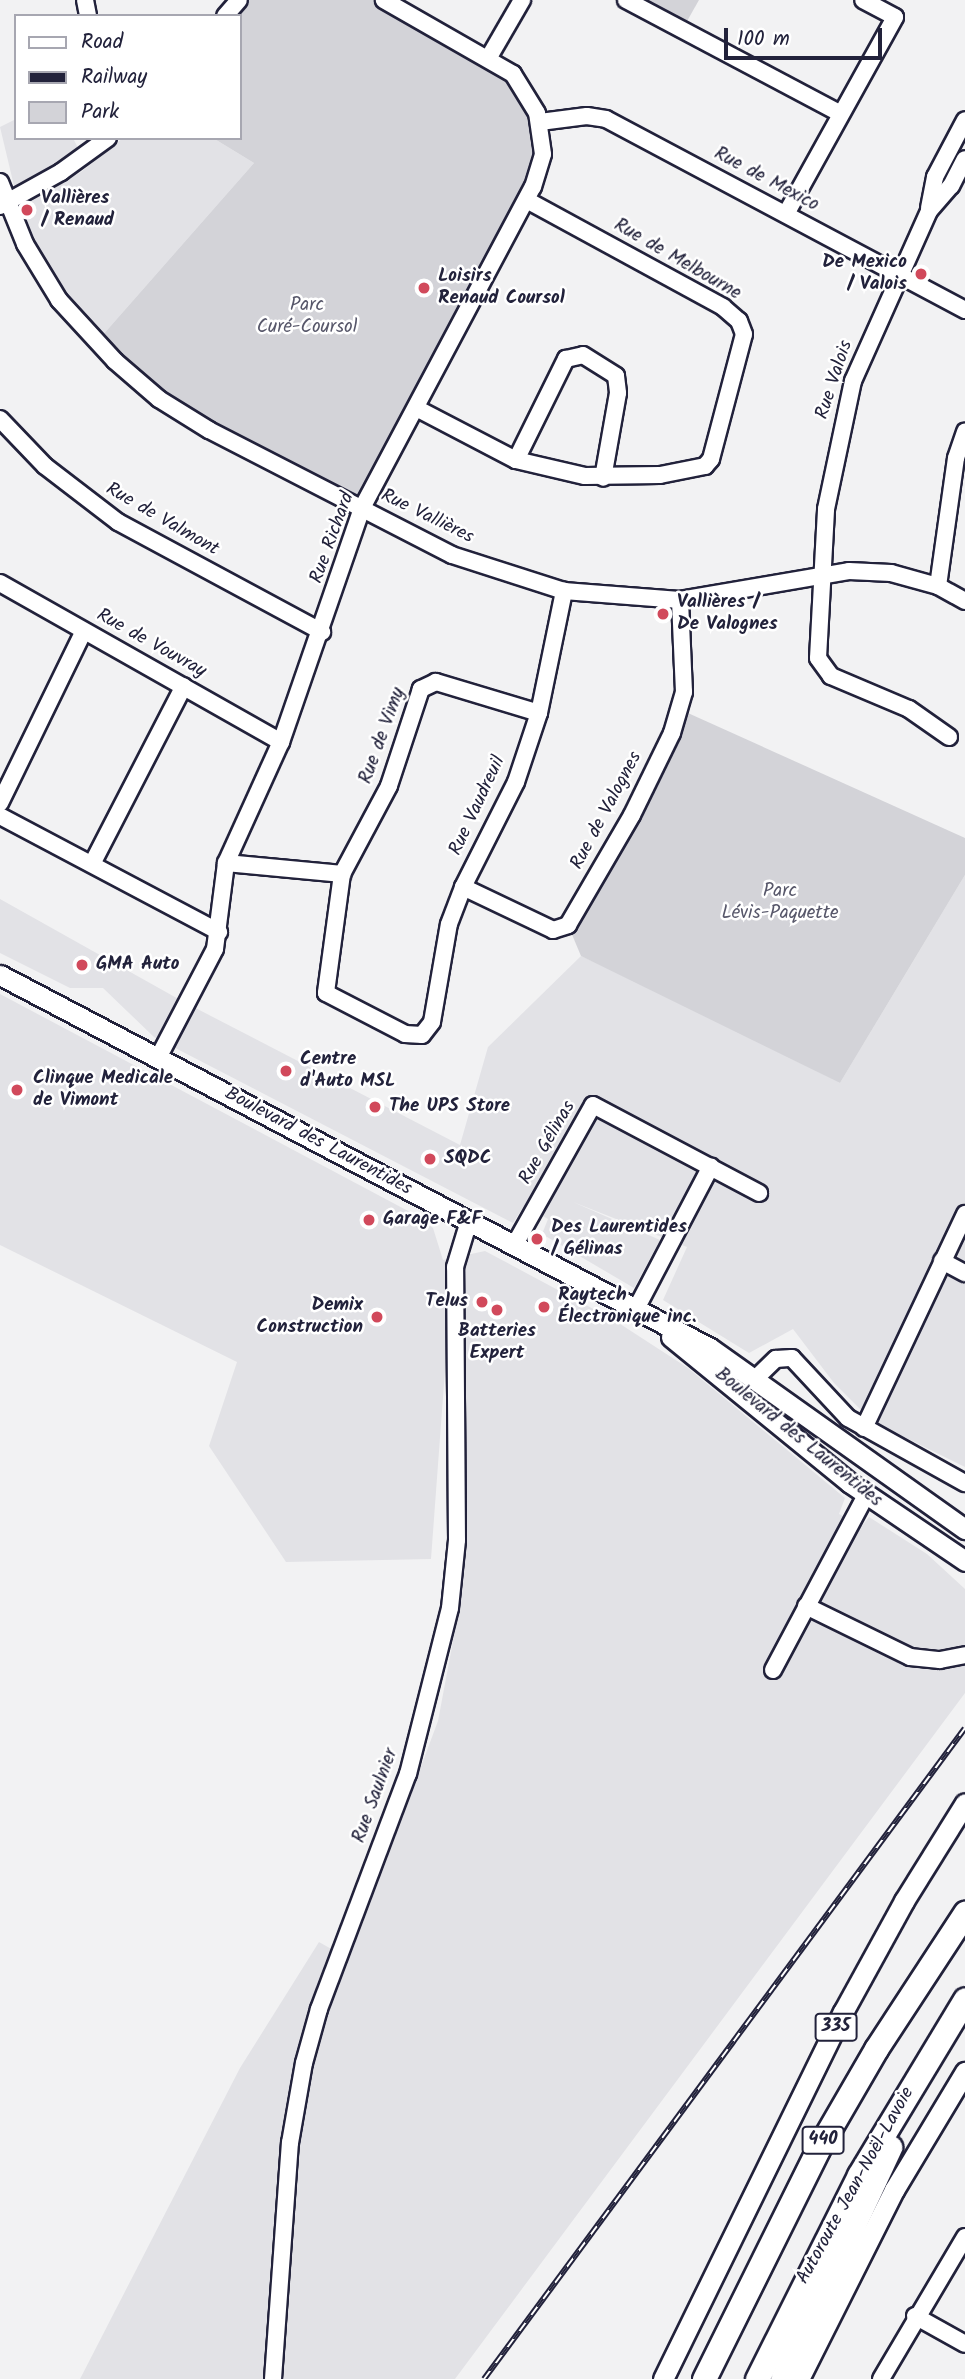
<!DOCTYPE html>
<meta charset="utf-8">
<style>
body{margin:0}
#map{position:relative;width:965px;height:2379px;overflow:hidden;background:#f2f2f3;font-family:Kalam,sans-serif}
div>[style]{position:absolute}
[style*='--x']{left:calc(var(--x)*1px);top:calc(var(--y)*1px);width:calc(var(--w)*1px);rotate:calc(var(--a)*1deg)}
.built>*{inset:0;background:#e2e2e6}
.green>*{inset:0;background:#d3d3d8}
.roads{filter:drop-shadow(2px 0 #22223b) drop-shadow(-2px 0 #22223b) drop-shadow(0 2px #22223b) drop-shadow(0 -2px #22223b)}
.minor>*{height:16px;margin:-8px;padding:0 8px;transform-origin:8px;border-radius:8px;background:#fff}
.major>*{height:19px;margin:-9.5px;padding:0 9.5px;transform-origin:9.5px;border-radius:9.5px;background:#fff}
.highway>*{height:23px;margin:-11.5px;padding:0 11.5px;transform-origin:11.5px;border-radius:11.5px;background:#fff}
.rail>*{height:6px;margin-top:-3px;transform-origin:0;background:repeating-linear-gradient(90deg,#fff 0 10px,#22223b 0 20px);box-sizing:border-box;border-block:2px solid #22223b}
.dots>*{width:19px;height:19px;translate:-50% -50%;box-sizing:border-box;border:4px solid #fff;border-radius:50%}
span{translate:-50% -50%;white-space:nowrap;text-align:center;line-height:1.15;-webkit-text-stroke:5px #fff;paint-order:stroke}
.shield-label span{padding:2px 5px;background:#fff;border:2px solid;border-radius:5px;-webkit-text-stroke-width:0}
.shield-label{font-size:18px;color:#22223b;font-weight:700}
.street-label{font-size:19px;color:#22223b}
.poi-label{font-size:19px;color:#22223b;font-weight:700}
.left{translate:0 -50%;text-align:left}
.right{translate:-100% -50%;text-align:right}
.park-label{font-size:19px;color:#57576a}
.legend{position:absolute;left:14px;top:14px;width:228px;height:126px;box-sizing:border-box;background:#fff;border:2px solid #a7a7b1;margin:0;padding:9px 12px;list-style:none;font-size:21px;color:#22223b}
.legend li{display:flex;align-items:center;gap:14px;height:35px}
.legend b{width:35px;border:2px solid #a7a7b1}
.scale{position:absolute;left:724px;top:28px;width:158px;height:32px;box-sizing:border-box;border:4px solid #22223b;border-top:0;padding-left:9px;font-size:21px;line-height:24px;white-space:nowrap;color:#22223b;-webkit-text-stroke:5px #fff;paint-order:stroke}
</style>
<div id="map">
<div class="built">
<i style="clip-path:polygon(16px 119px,16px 138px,73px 138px,80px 152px,15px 190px,0 127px)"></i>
<i style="clip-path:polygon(123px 138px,213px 138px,254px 163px,101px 337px,37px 253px,15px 211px,81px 172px)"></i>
<i style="clip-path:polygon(965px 875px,965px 1467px,876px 1423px,878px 1417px,863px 1412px,834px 1383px,793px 1329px,749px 1353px,663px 1300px,687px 1247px,573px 1202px,660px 1240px,634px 1288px,542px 1234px,548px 1219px,524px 1206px,513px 1223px,154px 1037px,103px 988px,70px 988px,0 953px,0 899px,182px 1001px,460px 1145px,488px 1047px,581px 956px,651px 987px,840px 1083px)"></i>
<i style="clip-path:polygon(0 994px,410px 1212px,433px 1228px,443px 1260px,485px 1251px,614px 1320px,688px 1368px,845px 1498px,839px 1514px,862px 1526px,869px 1517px,927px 1554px,965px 1589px,965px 1693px,455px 2379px,80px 2379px,240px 2068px,319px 1942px,349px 1959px,438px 1721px,462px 1593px,466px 1540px,462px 1395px,448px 1330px,431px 1559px,286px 1562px,209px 1446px,237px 1362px,0 1245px)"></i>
</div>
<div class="green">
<i style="clip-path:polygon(239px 0,384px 0,489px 57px,532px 100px,543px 154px,362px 508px,159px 399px,101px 337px,254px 163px,213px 138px,240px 138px,240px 16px,225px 16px)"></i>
<i style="clip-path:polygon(626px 0,699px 0,682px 30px)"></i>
<i style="clip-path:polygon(679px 709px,965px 838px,965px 875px,840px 1083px,581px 956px,568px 925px)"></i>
</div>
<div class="roads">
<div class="minor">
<i style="--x:85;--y:0;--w:16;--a:79"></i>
<i style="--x:626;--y:0;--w:243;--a:27.9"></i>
<i style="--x:225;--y:16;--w:21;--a:-49"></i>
<i style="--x:489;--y:57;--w:66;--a:-59.9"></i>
<i style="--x:540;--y:122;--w:47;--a:-7.3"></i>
<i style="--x:587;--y:116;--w:19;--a:9"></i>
<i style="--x:606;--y:119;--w:407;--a:28"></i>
<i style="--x:0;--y:182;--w:67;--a:68"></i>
<i style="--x:25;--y:244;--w:66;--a:58.7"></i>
<i style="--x:59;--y:300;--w:83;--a:47.4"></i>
<i style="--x:115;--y:361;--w:58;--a:40.8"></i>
<i style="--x:159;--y:399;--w:59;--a:31.8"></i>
<i style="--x:209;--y:430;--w:273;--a:27.2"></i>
<i style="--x:452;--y:555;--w:118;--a:17.8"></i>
<i style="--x:564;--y:591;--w:116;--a:4.4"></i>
<i style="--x:680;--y:600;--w:171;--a:-9.7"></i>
<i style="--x:849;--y:571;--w:42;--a:2.7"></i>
<i style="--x:891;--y:573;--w:49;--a:15.5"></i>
<i style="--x:938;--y:586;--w:31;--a:29"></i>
<i style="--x:0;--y:206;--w:70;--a:-29.1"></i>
<i style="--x:61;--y:172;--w:58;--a:-35.9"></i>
<i style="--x:929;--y:208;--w:32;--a:-79"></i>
<i style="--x:935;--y:177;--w:64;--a:-62.2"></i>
<i style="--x:786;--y:214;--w:225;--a:-61"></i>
<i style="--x:895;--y:17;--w:36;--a:-152"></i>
<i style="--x:418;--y:409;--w:110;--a:27.5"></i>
<i style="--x:516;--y:460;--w:71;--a:13.1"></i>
<i style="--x:585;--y:476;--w:75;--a:-0.8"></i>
<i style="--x:660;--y:475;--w:46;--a:-11.3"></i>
<i style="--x:705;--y:466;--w:9;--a:-49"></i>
<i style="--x:711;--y:459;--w:129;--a:-75.2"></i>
<i style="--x:744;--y:334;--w:14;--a:-111"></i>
<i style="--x:739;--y:321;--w:21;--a:-139"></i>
<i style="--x:723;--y:307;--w:223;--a:-151.4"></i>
<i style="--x:0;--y:419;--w:65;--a:46.2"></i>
<i style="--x:45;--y:466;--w:92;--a:37.5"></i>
<i style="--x:118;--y:522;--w:232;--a:28.3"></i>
<i style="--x:516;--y:460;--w:113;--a:-63.7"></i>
<i style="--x:566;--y:359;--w:17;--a:-13"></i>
<i style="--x:583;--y:355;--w:39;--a:32"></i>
<i style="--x:616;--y:376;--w:17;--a:83"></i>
<i style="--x:618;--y:393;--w:86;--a:100"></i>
<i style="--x:0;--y:583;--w:323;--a:29.5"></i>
<i style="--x:938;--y:586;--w:129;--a:-82"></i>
<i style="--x:956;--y:458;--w:28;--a:-71"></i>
<i style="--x:539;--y:713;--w:108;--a:-163.2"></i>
<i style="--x:436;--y:682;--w:17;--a:155"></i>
<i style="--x:421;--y:689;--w:102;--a:108.3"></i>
<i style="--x:389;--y:786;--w:100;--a:118.1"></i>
<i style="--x:342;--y:874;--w:120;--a:97.7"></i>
<i style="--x:326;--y:993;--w:89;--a:27.4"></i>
<i style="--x:405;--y:1034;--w:17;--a:3"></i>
<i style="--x:422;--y:1035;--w:16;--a:-52"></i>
<i style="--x:432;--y:1022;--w:99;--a:-80.2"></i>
<i style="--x:449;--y:924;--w:40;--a:-69"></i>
<i style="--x:463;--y:887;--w:118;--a:-63.2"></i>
<i style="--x:516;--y:782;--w:73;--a:-71.6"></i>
<i style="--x:539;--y:713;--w:125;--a:-78.4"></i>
<i style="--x:949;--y:737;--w:49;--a:-145"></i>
<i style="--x:909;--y:709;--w:85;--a:-157.1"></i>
<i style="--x:831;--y:676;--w:22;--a:-126"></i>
<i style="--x:818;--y:658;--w:149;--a:-86.9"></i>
<i style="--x:826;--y:509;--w:131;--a:-78.1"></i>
<i style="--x:853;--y:381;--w:186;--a:-65.9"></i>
<i style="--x:929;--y:211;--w:33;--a:-49"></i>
<i style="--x:951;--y:186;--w:30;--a:-63"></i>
<i style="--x:0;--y:803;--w:191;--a:-64"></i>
<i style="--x:0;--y:816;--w:248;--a:27.9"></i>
<i style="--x:226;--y:863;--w:117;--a:5.4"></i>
<i style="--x:92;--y:864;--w:200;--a:-62.7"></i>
<i style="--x:463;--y:887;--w:100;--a:25.5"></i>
<i style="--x:553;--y:930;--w:16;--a:-18"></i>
<i style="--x:568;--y:925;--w:127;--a:-59.8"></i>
<i style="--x:632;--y:815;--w:91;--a:-64"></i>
<i style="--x:672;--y:733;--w:43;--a:-73.7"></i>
<i style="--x:684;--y:692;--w:92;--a:-92.5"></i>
<i style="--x:158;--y:1058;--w:123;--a:-62.4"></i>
<i style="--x:215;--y:949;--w:87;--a:-82.7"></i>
<i style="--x:226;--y:863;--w:133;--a:-65.6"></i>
<i style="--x:281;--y:742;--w:248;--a:-70.9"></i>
<i style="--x:362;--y:508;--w:364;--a:-62"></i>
<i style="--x:533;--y:187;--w:34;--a:-73"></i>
<i style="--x:543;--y:154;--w:41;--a:-98.3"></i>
<i style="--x:537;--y:113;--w:46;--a:-121.6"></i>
<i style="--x:513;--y:74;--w:149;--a:-150.2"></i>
<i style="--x:515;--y:1244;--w:159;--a:-60.7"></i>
<i style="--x:593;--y:1105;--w:188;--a:27.9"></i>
<i style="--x:942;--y:1261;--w:26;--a:28"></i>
<i style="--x:636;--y:1309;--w:161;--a:-62.3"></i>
<i style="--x:755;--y:1379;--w:29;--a:-44"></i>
<i style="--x:776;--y:1359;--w:16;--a:-4"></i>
<i style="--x:792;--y:1358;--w:82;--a:47"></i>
<i style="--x:848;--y:1418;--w:134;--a:29.1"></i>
<i style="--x:864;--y:1428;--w:237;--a:-64.7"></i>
<i style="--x:806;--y:1606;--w:116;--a:26.1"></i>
<i style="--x:910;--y:1657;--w:30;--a:6"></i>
<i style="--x:940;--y:1660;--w:25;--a:-11"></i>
<i style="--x:773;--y:1670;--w:198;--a:-62"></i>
<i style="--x:915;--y:2316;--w:57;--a:29.2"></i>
<i style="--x:273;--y:2379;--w:237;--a:-85.9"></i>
<i style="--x:290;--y:2143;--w:81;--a:-80.1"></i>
<i style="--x:304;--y:2063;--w:56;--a:-74.5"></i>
<i style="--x:319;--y:2009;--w:251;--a:-69.3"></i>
<i style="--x:408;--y:1774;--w:171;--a:-75.8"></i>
<i style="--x:450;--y:1608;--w:68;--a:-84.1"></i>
<i style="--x:457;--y:1540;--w:273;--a:-90.4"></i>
<i style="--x:455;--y:1267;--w:48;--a:-73.1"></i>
<i style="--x:881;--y:2379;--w:165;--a:-59.4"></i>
</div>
<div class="major">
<i style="--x:0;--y:975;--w:802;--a:27.72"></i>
<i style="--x:710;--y:1348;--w:313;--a:35.4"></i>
<i style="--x:671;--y:1337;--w:231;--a:39.2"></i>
<i style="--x:850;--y:1483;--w:139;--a:34.1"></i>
<i style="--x:663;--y:2379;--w:409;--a:-63.9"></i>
<i style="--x:843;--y:2012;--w:127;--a:-61.2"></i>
<i style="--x:904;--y:1901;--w:115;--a:-58.1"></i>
<i style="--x:799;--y:2379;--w:212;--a:-63.3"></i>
<i style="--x:894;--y:2190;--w:138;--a:-59"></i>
</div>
<div class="highway">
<i style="--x:704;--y:2379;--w:257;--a:-63.6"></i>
<i style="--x:818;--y:2149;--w:116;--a:-59.9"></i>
<i style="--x:876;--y:2049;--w:163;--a:-56.8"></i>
<i style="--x:757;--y:2379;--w:228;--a:-63.4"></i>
<i style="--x:859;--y:2175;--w:205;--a:-58.9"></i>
<i style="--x:782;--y:2379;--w:256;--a:-65"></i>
</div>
</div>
<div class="rail">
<i style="--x:484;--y:2379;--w:809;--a:-53.54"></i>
</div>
<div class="dots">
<i style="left:27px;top:210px;background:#d1495b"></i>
<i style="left:921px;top:274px;background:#d1495b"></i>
<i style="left:424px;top:288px;background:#d1495b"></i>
<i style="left:663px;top:614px;background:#d1495b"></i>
<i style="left:82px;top:965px;background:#d1495b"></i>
<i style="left:286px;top:1071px;background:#d1495b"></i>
<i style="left:17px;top:1090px;background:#d1495b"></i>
<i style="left:375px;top:1107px;background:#d1495b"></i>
<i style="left:430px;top:1159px;background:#d1495b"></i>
<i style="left:369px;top:1220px;background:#d1495b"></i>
<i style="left:537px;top:1239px;background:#d1495b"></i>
<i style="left:482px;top:1302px;background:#d1495b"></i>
<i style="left:544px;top:1307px;background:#d1495b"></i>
<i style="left:497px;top:1310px;background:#d1495b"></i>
<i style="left:377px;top:1317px;background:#d1495b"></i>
</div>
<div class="shield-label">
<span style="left:836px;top:2027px">335</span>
<span style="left:823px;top:2140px">440</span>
</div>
<div class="street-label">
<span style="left:766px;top:180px;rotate:28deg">Rue de Mexico</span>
<span style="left:677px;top:260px;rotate:30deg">Rue de Melbourne</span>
<span style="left:835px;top:380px;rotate:-72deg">Rue Valois</span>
<span style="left:427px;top:517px;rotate:26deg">Rue Vallières</span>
<span style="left:162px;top:520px;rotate:30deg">Rue de Valmont</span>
<span style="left:333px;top:538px;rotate:-70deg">Rue Richard</span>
<span style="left:151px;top:644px;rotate:29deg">Rue de Vouvray</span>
<span style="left:383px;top:736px;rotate:-70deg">Rue de Vimy</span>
<span style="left:478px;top:806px;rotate:-65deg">Rue Vaudreuil</span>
<span style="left:607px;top:811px;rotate:-62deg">Rue de Valognes</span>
<span style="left:318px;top:1142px;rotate:28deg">Boulevard des Laurentides</span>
<span style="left:548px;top:1143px;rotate:-60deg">Rue Gélinas</span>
<span style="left:798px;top:1438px;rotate:39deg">Boulevard des Laurentides</span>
<span style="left:376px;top:1796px;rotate:-70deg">Rue Saulnier</span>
<span style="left:856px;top:2186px;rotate:-61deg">Autoroute Jean-Noël-Lavoie</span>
</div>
<div class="poi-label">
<span class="left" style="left:41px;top:210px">Vallières<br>/ Renaud</span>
<span class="right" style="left:907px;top:274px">De Mexico<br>/ Valois</span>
<span class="left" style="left:438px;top:288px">Loisirs<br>Renaud Coursol</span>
<span class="left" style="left:677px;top:614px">Vallières /<br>De Valognes</span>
<span class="left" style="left:96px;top:965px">GMA Auto</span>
<span class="left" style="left:300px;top:1071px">Centre<br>d'Auto MSL</span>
<span class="left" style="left:33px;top:1090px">Clinque Medicale<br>de Vimont</span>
<span class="left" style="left:389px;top:1107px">The UPS Store</span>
<span class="left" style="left:444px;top:1159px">SQDC</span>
<span class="left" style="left:383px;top:1220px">Garage F&amp;F</span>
<span class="left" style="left:551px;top:1239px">Des Laurentides<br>/ Gélinas</span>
<span class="left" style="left:558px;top:1307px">Raytech<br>Électronique inc.</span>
<span class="right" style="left:468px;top:1302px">Telus</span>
<span class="right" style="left:363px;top:1317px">Demix<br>Construction</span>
<span style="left:497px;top:1343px">Batteries<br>Expert</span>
</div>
<div class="park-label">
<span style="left:307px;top:317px">Parc<br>Curé-Coursol</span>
<span style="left:780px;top:903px">Parc<br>Lévis-Paquette</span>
</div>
<ul class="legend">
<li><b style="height:9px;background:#fff"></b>Road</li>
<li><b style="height:9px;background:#22223b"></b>Railway</li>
<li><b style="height:19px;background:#d3d3d8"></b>Park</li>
</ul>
<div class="scale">100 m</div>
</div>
